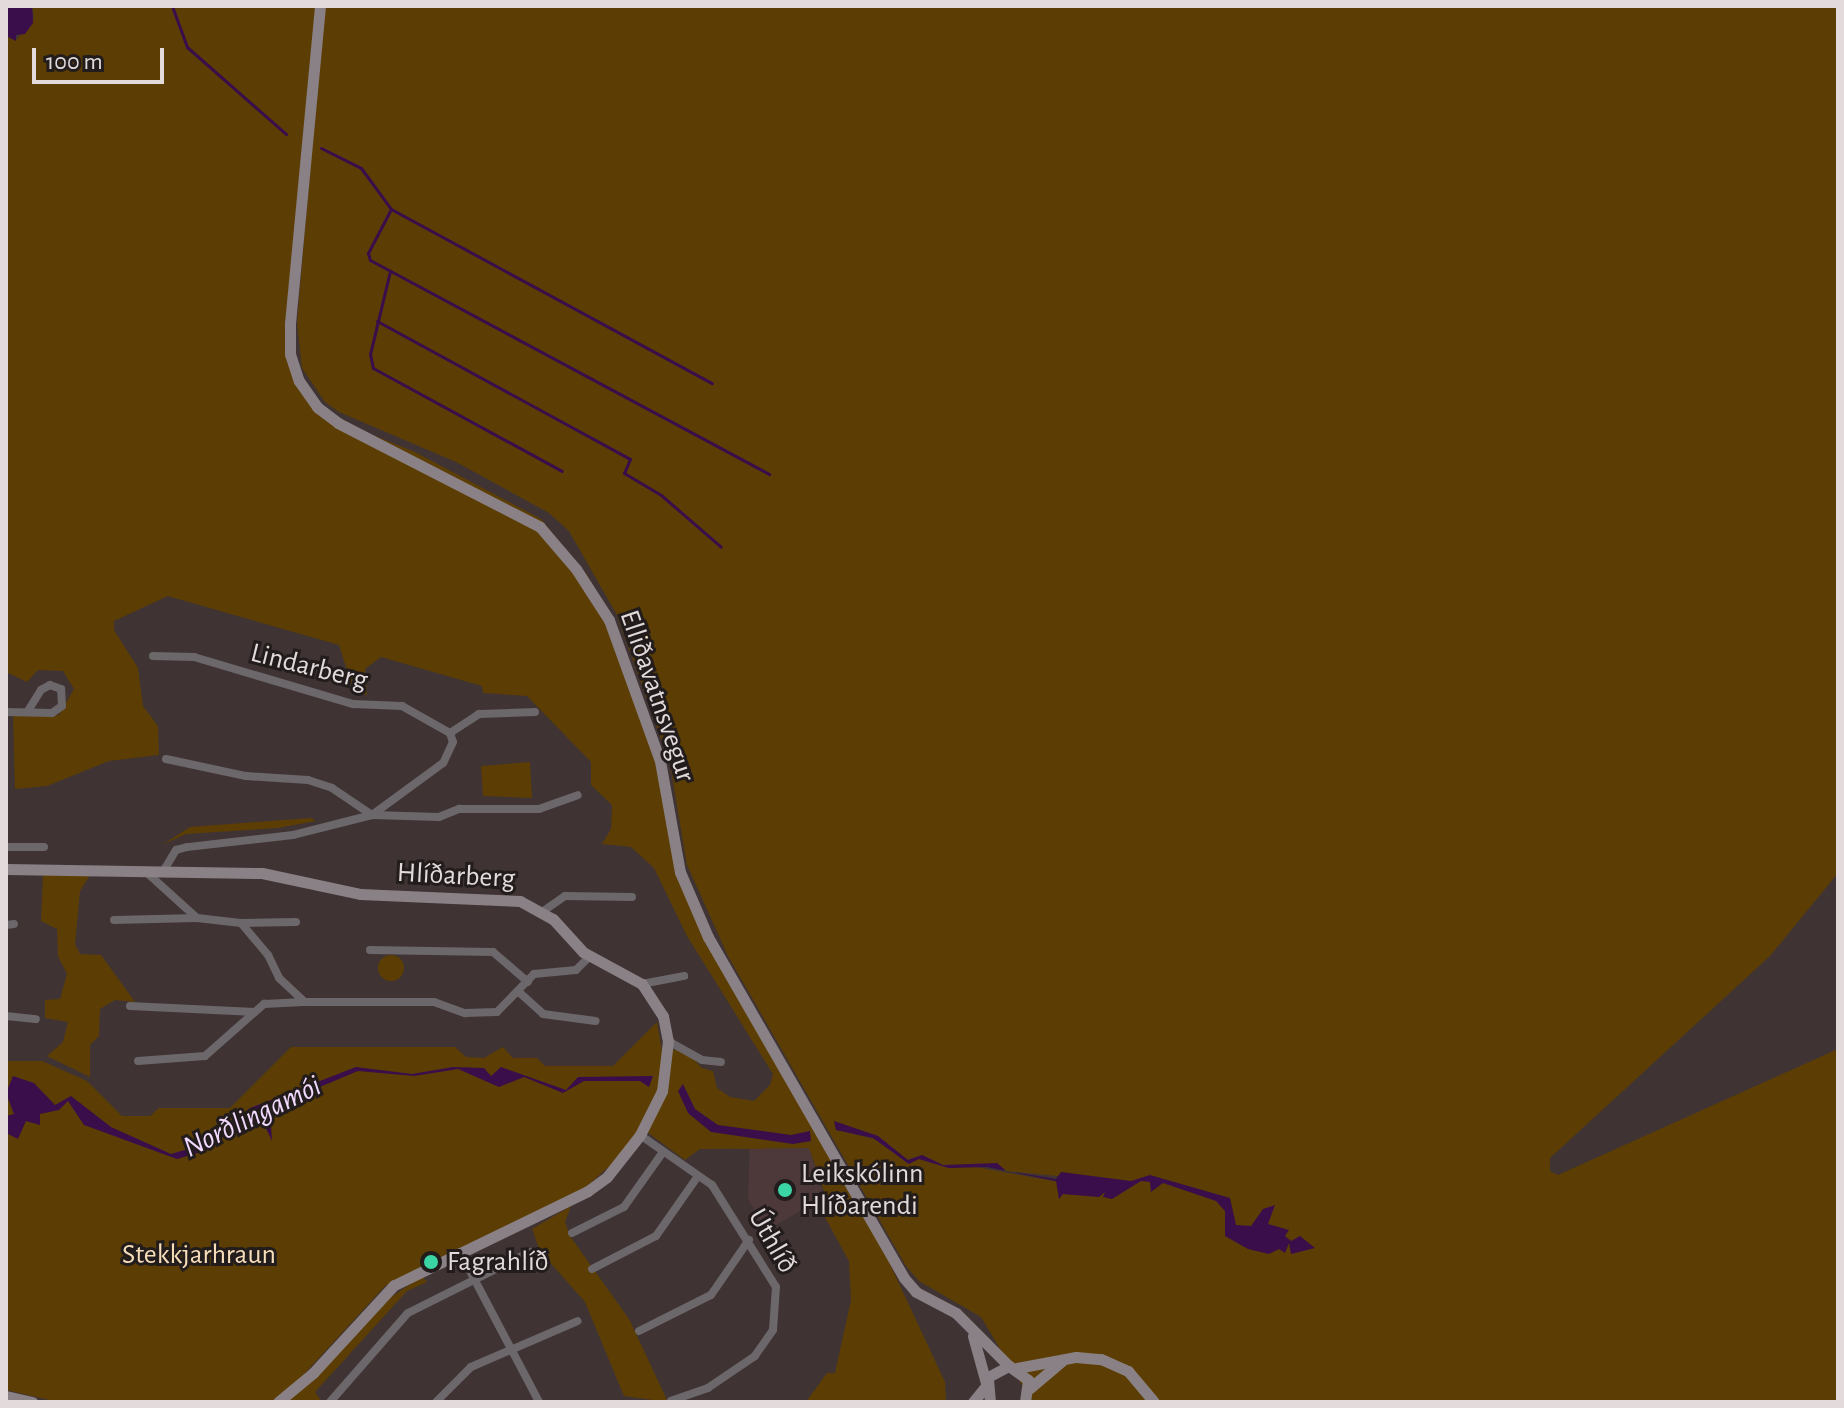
<!DOCTYPE html>
<meta charset="utf-8">
<style>
body{margin:0}
#map{position:relative;width:1844px;height:1408px;overflow:hidden;background:#3f3333;font-family:"Alegreya Sans",sans-serif}
div>[style]{position:absolute}
[style*='--x']{left:calc(var(--x)*1px);top:calc(var(--y)*1px);width:calc(var(--w)*1px);rotate:calc(var(--a)*1deg)}
.built>*{inset:0;background:#4d393a}
.green>*{inset:0;background:#5c3e04}
.round{border-radius:50%}
.water>*{inset:0;background:#390e4a}
.stream>*{height:3px;margin:-1.5px;padding:0 1.5px;transform-origin:1.5px;border-radius:1.5px;background:#390e4a}
.street>*{height:8px;margin:-4px;padding:0 4px;transform-origin:4px;border-radius:4px;background:#6c676a}
.secondary>*{height:11px;margin:-5.5px;padding:0 5.5px;transform-origin:5.5px;border-radius:5.5px;background:#8a8186}
.dots>*{width:22px;height:22px;translate:-50% -50%;box-sizing:border-box;border:4px solid #221c1c;border-radius:50%}
span{translate:-50% -50%;white-space:nowrap;text-align:center;line-height:1.15;-webkit-text-stroke:6px #221c1c;paint-order:stroke}
.street-label{font-size:28px;color:#e3dbdb}
.poi-label{font-size:28px;color:#e3dbdb}
.left{translate:0 -50%;text-align:left}
.park-label{font-size:28px;color:#f6dcb8}
.water-label{font-size:30px;color:#f2daff;font-style:italic}
.frame{position:absolute;inset:0;border:8px solid #e3dbdb;pointer-events:none}
.scale{position:absolute;left:32px;top:48px;width:132px;height:36px;box-sizing:border-box;border:4px solid #e3dbdb;border-top:0;padding-left:10px;font-size:24px;line-height:28px;white-space:nowrap;color:#e3dbdb;-webkit-text-stroke:6px #221c1c;paint-order:stroke}
</style>
<div id="map">
<div class="built">
<i style="clip-path:polygon(750px 1140px,809px 1147px,824px 1197px,766px 1231px,748px 1199px)"></i>
</div>
<div class="green">
<i style="clip-path:polygon(32px 6px,316px 6px,288px 350px,311px 400px,343px 423px,415px 452px,541px 519px,587px 575px,606px 609px,655px 747px,686px 888px,881px 1245px,945px 1382px,946px 1402px,806px 1402px,827px 1373px,835px 1373px,851px 1300px,849px 1261px,822px 1212px,829px 1206px,809px 1148px,700px 1149px,685px 1160px,647px 1132px,585px 1188px,385px 1286px,296px 1383px,271px 1402px,58px 1402px,6px 1390px,6px 1061px,42px 1061px,87px 1081px,122px 1116px,150px 1116px,159px 1108px,230px 1108px,291px 1047px,455px 1047px,466px 1057px,484px 1058px,503px 1047px,513px 1058px,537px 1058px,545px 1066px,613px 1066px,657px 1022px,662px 1051px,684px 1049px,702px 1068px,713px 1071px,717px 1088px,730px 1097px,754px 1101px,770px 1085px,773px 1074px,687px 936px,654px 868px,631px 847px,602px 844px,611px 829px,612px 805px,591px 785px,591px 762px,527px 696px,483px 693px,482px 686px,381px 657px,365px 669px,367px 695px,354px 692px,339px 645px,168px 596px,114px 621px,114px 630px,138px 668px,143px 706px,158px 726px,159px 755px,109px 761px,47px 786px,15px 789px,13px 714px,59px 715px,74px 689px,63px 671px,38px 670px,27px 682px,6px 672px,6px 36px,16px 40px,34px 18px)"></i>
<i style="clip-path:polygon(evenodd,324px 6px,1838px 6px,1838px 873px,1770px 956px,1550px 1158px,1550px 1171px,1558px 1175px,1838px 1049px,1838px 1402px,1032px 1402px,981px 1317px,919px 1281px,906px 1266px,728px 956px,687px 865px,670px 764px,617px 615px,569px 531px,549px 513px,456px 462px,339px 412px,325px 402px,302px 368px,297px 323px,324px 6px,837px 1123px,878px 1136px,907px 1160px,922px 1155px,943px 1165px,976px 1166px,949px 1168px,919px 1159px,907px 1163px,878px 1140px,838px 1130px,837px 1123px,324px 6px,997px 1163px,1006px 1171px,1058px 1176px,1058px 1182px,976px 1167px,997px 1163px)"></i>
<i style="clip-path:polygon(530px 762px,532px 798px,483px 796px,481px 766px)"></i>
<i style="clip-path:polygon(311px 818px,316px 821px,278px 828px,186px 834px,162px 845px,190px 827px)"></i>
<i style="clip-path:polygon(43px 874px,90px 875px,80px 891px,75px 944px,80px 954px,101px 955px,135px 1002px,115px 1000px,100px 1009px,99px 1036px,90px 1045px,90px 1077px,47px 1056px,63px 1042px,68px 1022px,45px 1018px,45px 1000px,60px 999px,67px 974px,58px 956px,57px 929px,41px 921px)"></i>
<i class="round" style="left:378px;top:955px;width:26px;height:26px"></i>
<i style="clip-path:polygon(571px 1206px,565px 1222px,570px 1236px,629px 1319px,668px 1402px,624px 1396px,585px 1302px,540px 1251px,532px 1229px)"></i>
<i style="clip-path:polygon(422px 1276px,427px 1282px,407px 1291px,315px 1392px,322px 1402px,283px 1402px,322px 1370px,390px 1298px)"></i>
</div>
<div class="water">
<i style="clip-path:polygon(6px 6px,32px 6px,33px 23px,25px 34px,16px 35px,16px 41px,6px 36px)"></i>
<i style="clip-path:polygon(356px 1067px,412px 1074px,453px 1067px,484px 1068px,491px 1076px,501px 1067px,566px 1090px,578px 1077px,653px 1076px,649px 1087px,640px 1081px,584px 1081px,563px 1093px,524px 1077px,499px 1087px,458px 1069px,414px 1076px,358px 1071px,270px 1108px,272px 1141px,263px 1122px,247px 1116px,208px 1150px,177px 1159px,84px 1125px,68px 1101px,59px 1110px,40px 1114px,40px 1125px,26px 1121px,18px 1139px,6px 1133px,6px 1116px,14px 1114px,6px 1093px,13px 1076px,34px 1083px,55px 1105px,71px 1096px,111px 1127px,171px 1154px,205px 1144px,250px 1108px)"></i>
<i style="clip-path:polygon(683px 1084px,695px 1109px,718px 1125px,791px 1135px,810px 1131px,811px 1141px,793px 1144px,711px 1132px,688px 1113px,678px 1091px)"></i>
<i style="clip-path:polygon(834px 1121px,878px 1136px,908px 1160px,922px 1155px,943px 1165px,997px 1163px,1006px 1171px,1056px 1179px,1061px 1172px,1131px 1181px,1150px 1175px,1230px 1198px,1236px 1225px,1251px 1226px,1263px 1209px,1275px 1205px,1268px 1224px,1289px 1230px,1285px 1236px,1291px 1241px,1300px 1236px,1315px 1248px,1291px 1254px,1289px 1243px,1285px 1253px,1279px 1249px,1269px 1254px,1248px 1249px,1225px 1236px,1225px 1211px,1216px 1201px,1163px 1183px,1151px 1192px,1150px 1182px,1141px 1181px,1112px 1199px,1103px 1197px,1105px 1192px,1099px 1197px,1063px 1194px,1059px 1199px,1056px 1181px,987px 1167px,949px 1168px,919px 1159px,909px 1164px,873px 1138px,836px 1130px)"></i>
</div>
<div class="stream">
<i style="--x:172;--y:6;--w:44;--a:69.9"></i>
<i style="--x:187;--y:47;--w:132;--a:41.3"></i>
<i style="--x:321;--y:148;--w:45;--a:26.6"></i>
<i style="--x:361;--y:168;--w:51;--a:53.8"></i>
<i style="--x:391;--y:209;--w:365;--a:28.5"></i>
<i style="--x:391;--y:209;--w:50;--a:117.6"></i>
<i style="--x:368;--y:253;--w:7;--a:74"></i>
<i style="--x:370;--y:260;--w:453;--a:28.2"></i>
<i style="--x:390;--y:271;--w:85;--a:103.5"></i>
<i style="--x:370;--y:354;--w:14;--a:78"></i>
<i style="--x:373;--y:368;--w:215;--a:28.6"></i>
<i style="--x:377;--y:321;--w:288;--a:28.6"></i>
<i style="--x:630;--y:459;--w:15;--a:113"></i>
<i style="--x:624;--y:473;--w:43;--a:30.7"></i>
<i style="--x:661;--y:495;--w:79;--a:40.9"></i>
</div>
<div class="street">
<i style="--x:153;--y:656;--w:41;--a:1.4"></i>
<i style="--x:194;--y:657;--w:166;--a:16.5"></i>
<i style="--x:353;--y:704;--w:49;--a:2.3"></i>
<i style="--x:402;--y:706;--w:55;--a:29.4"></i>
<i style="--x:450;--y:733;--w:9;--a:72"></i>
<i style="--x:453;--y:742;--w:23;--a:115"></i>
<i style="--x:443;--y:763;--w:88;--a:143.8"></i>
<i style="--x:372;--y:815;--w:81;--a:165.8"></i>
<i style="--x:293;--y:835;--w:107;--a:173.5"></i>
<i style="--x:187;--y:847;--w:11;--a:165"></i>
<i style="--x:176;--y:850;--w:23;--a:121"></i>
<i style="--x:6;--y:712;--w:46;--a:1.2"></i>
<i style="--x:52;--y:713;--w:12;--a:-35"></i>
<i style="--x:62;--y:706;--w:17;--a:-93"></i>
<i style="--x:61;--y:689;--w:12;--a:-160"></i>
<i style="--x:50;--y:685;--w:10;--a:151"></i>
<i style="--x:41;--y:690;--w:26;--a:122"></i>
<i style="--x:450;--y:733;--w:35;--a:-33"></i>
<i style="--x:479;--y:714;--w:56;--a:-2"></i>
<i style="--x:166;--y:759;--w:82;--a:12"></i>
<i style="--x:246;--y:776;--w:62;--a:3.7"></i>
<i style="--x:308;--y:780;--w:25;--a:18"></i>
<i style="--x:332;--y:788;--w:48;--a:34"></i>
<i style="--x:372;--y:815;--w:67;--a:1.7"></i>
<i style="--x:439;--y:817;--w:22;--a:-22"></i>
<i style="--x:459;--y:809;--w:80;--a:0"></i>
<i style="--x:539;--y:809;--w:41;--a:-19.7"></i>
<i style="--x:6;--y:847;--w:38;--a:0"></i>
<i style="--x:145;--y:871;--w:70;--a:42.1"></i>
<i style="--x:197;--y:918;--w:44;--a:6.5"></i>
<i style="--x:241;--y:923;--w:42;--a:49.8"></i>
<i style="--x:268;--y:955;--w:25;--a:64"></i>
<i style="--x:279;--y:978;--w:35;--a:43"></i>
<i style="--x:305;--y:1002;--w:129;--a:0"></i>
<i style="--x:434;--y:1002;--w:33;--a:20"></i>
<i style="--x:465;--y:1013;--w:32;--a:-2"></i>
<i style="--x:497;--y:1012;--w:53;--a:-45.8"></i>
<i style="--x:534;--y:974;--w:42;--a:-5.4"></i>
<i style="--x:576;--y:970;--w:20;--a:-45"></i>
<i style="--x:542;--y:912;--w:28;--a:-35"></i>
<i style="--x:565;--y:896;--w:67;--a:0.9"></i>
<i style="--x:114;--y:920;--w:83;--a:-1.4"></i>
<i style="--x:241;--y:923;--w:55;--a:-1"></i>
<i style="--x:6;--y:925;--w:8;--a:-7"></i>
<i style="--x:370;--y:950;--w:123;--a:0.9"></i>
<i style="--x:493;--y:952;--w:46;--a:40.6"></i>
<i style="--x:642;--y:984;--w:43;--a:-10.8"></i>
<i style="--x:520;--y:993;--w:31;--a:42"></i>
<i style="--x:543;--y:1014;--w:53;--a:7.5"></i>
<i style="--x:130;--y:1006;--w:125;--a:2.7"></i>
<i style="--x:6;--y:1016;--w:30;--a:6"></i>
<i style="--x:668;--y:1041;--w:39;--a:29"></i>
<i style="--x:702;--y:1060;--w:19;--a:6"></i>
<i style="--x:138;--y:1061;--w:67;--a:-4.3"></i>
<i style="--x:205;--y:1056;--w:79;--a:-41.4"></i>
<i style="--x:264;--y:1004;--w:40;--a:-2.9"></i>
<i style="--x:640;--y:1135;--w:88;--a:34.8"></i>
<i style="--x:712;--y:1185;--w:120;--a:57.9"></i>
<i style="--x:776;--y:1287;--w:43;--a:94"></i>
<i style="--x:773;--y:1330;--w:32;--a:125"></i>
<i style="--x:755;--y:1356;--w:57;--a:145.8"></i>
<i style="--x:708;--y:1388;--w:39;--a:161"></i>
<i style="--x:572;--y:1233;--w:58;--a:-26.6"></i>
<i style="--x:624;--y:1207;--w:67;--a:-54.7"></i>
<i style="--x:460;--y:1252;--w:170;--a:62.2"></i>
<i style="--x:592;--y:1269;--w:72;--a:-27.3"></i>
<i style="--x:656;--y:1236;--w:73;--a:-55"></i>
<i style="--x:639;--y:1331;--w:80;--a:-26.6"></i>
<i style="--x:711;--y:1295;--w:67;--a:-55.4"></i>
<i style="--x:330;--y:1402;--w:118;--a:-48.8"></i>
<i style="--x:408;--y:1313;--w:136;--a:-26.6"></i>
<i style="--x:530;--y:1252;--w:17;--a:62"></i>
<i style="--x:436;--y:1402;--w:49;--a:-45"></i>
<i style="--x:471;--y:1367;--w:116;--a:-23.3"></i>
</div>
<div class="secondary">
<i style="--x:320;--y:6;--w:318;--a:95.4"></i>
<i style="--x:290;--y:323;--w:31;--a:90"></i>
<i style="--x:290;--y:354;--w:28;--a:72"></i>
<i style="--x:299;--y:381;--w:32;--a:55"></i>
<i style="--x:317;--y:407;--w:26;--a:37"></i>
<i style="--x:338;--y:423;--w:227;--a:27.2"></i>
<i style="--x:540;--y:527;--w:55;--a:49.4"></i>
<i style="--x:576;--y:569;--w:61;--a:57.1"></i>
<i style="--x:609;--y:620;--w:150;--a:70.1"></i>
<i style="--x:660;--y:761;--w:113;--a:79.8"></i>
<i style="--x:680;--y:872;--w:71;--a:66.7"></i>
<i style="--x:708;--y:937;--w:393;--a:60.1"></i>
<i style="--x:904;--y:1278;--w:18;--a:49"></i>
<i style="--x:916;--y:1292;--w:45;--a:27.7"></i>
<i style="--x:956;--y:1313;--w:75;--a:45"></i>
<i style="--x:6;--y:869;--w:256;--a:0.9"></i>
<i style="--x:262;--y:873;--w:100;--a:12.1"></i>
<i style="--x:360;--y:894;--w:160;--a:2.5"></i>
<i style="--x:520;--y:901;--w:38;--a:29"></i>
<i style="--x:553;--y:919;--w:45;--a:47.7"></i>
<i style="--x:583;--y:952;--w:67;--a:28.5"></i>
<i style="--x:642;--y:984;--w:38;--a:57"></i>
<i style="--x:663;--y:1016;--w:25;--a:79"></i>
<i style="--x:668;--y:1041;--w:50;--a:96.8"></i>
<i style="--x:662;--y:1091;--w:49;--a:116.6"></i>
<i style="--x:640;--y:1135;--w:53;--a:128.2"></i>
<i style="--x:607;--y:1177;--w:24;--a:144"></i>
<i style="--x:588;--y:1191;--w:216;--a:154.1"></i>
<i style="--x:394;--y:1285;--w:120;--a:132.6"></i>
<i style="--x:313;--y:1373;--w:45;--a:140.4"></i>
<i style="--x:973;--y:1336;--w:49;--a:74.5"></i>
<i style="--x:1017;--y:1368;--w:60;--a:-10.6"></i>
<i style="--x:1076;--y:1357;--w:25;--a:5"></i>
<i style="--x:1101;--y:1359;--w:30;--a:24"></i>
<i style="--x:1128;--y:1371;--w:40;--a:50"></i>
<i style="--x:1030;--y:1388;--w:42;--a:-40.2"></i>
<i style="--x:6;--y:1396;--w:27;--a:13"></i>
<i style="--x:973;--y:1402;--w:21;--a:-51"></i>
<i style="--x:990;--y:1402;--w:25;--a:-95"></i>
<i style="--x:988;--y:1377;--w:24;--a:-28"></i>
<i style="--x:1009;--y:1366;--w:24;--a:36"></i>
<i style="--x:1028;--y:1380;--w:22;--a:98"></i>
</div>
<div class="dots">
<i style="left:785px;top:1190px;background:#3ad4a5"></i>
<i style="left:431px;top:1262px;background:#3ad4a5"></i>
</div>
<div class="street-label">
<span style="left:309px;top:667px;rotate:14deg">Lindarberg</span>
<span style="left:657px;top:696px;rotate:71deg">Elliðavatnsvegur</span>
<span style="left:456px;top:876px;rotate:3deg">Hlíðarberg</span>
<span style="left:772px;top:1241px;rotate:60deg">Úthlíð</span>
</div>
<div class="poi-label">
<span class="left" style="left:801px;top:1190px">Leikskólinn<br>Hlíðarendi</span>
<span class="left" style="left:447px;top:1262px">Fagrahlíð</span>
</div>
<div class="park-label">
<span style="left:199px;top:1255px">Stekkjarhraun</span>
</div>
<div class="water-label">
<span style="left:252px;top:1117px;rotate:-26deg">Norðlingamói</span>
</div>
<div class="frame"></div>
<div class="scale">100 m</div>
</div>
